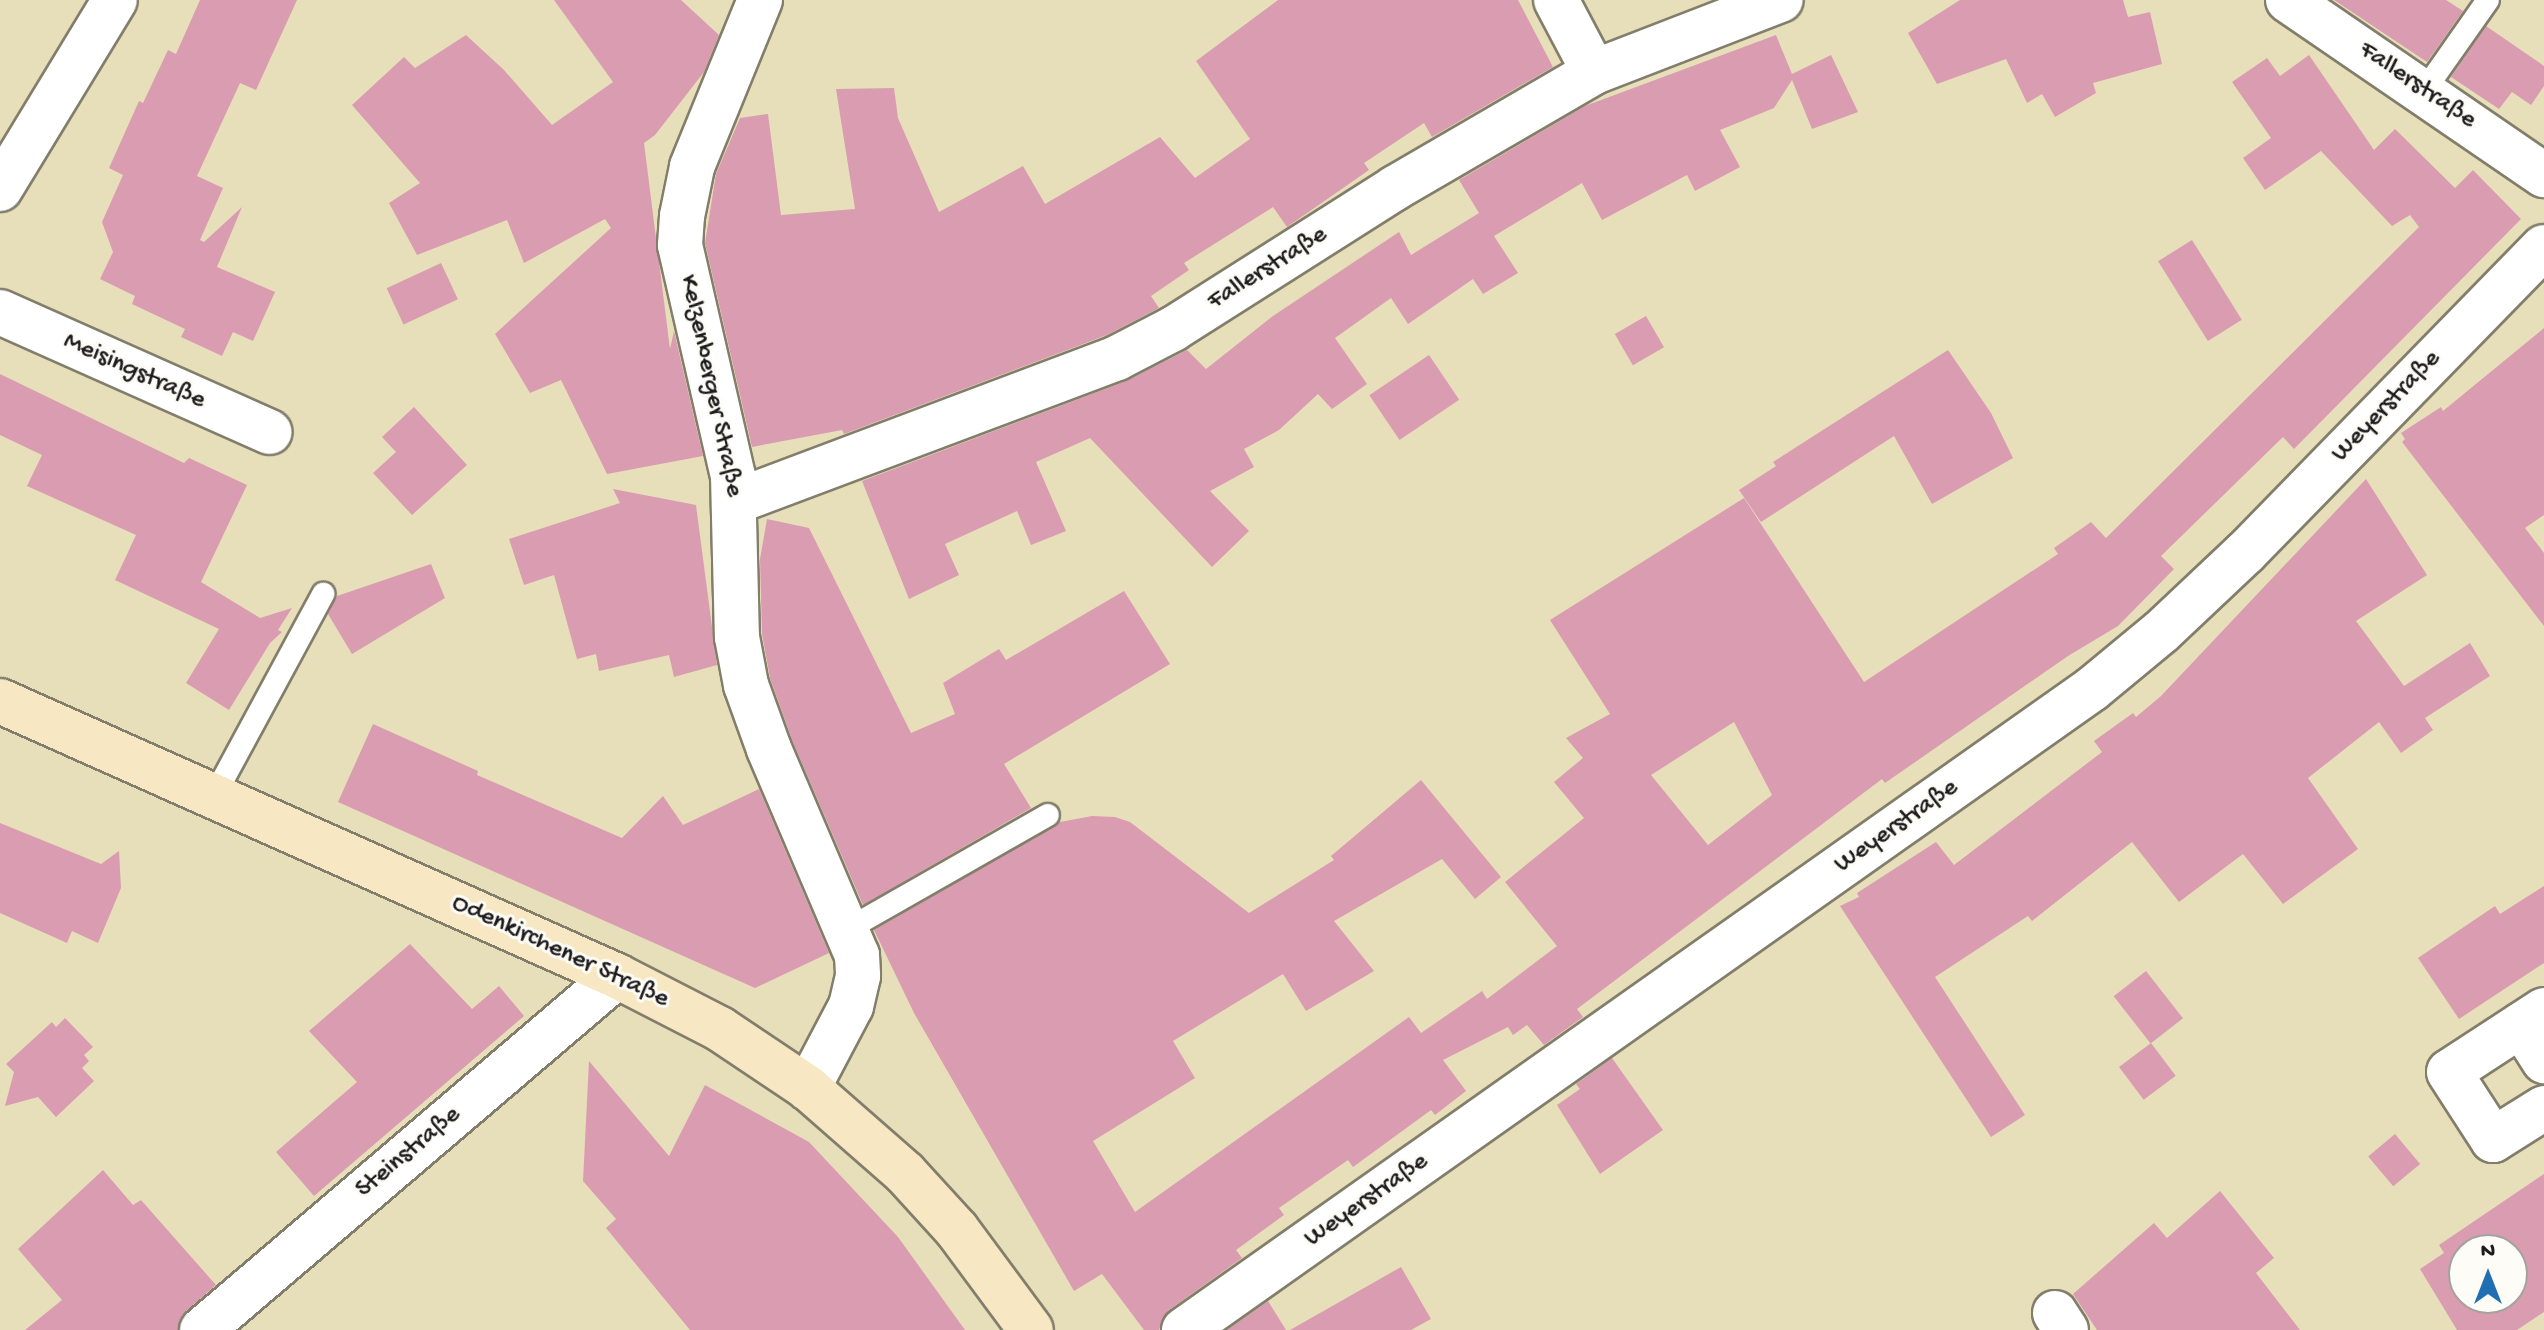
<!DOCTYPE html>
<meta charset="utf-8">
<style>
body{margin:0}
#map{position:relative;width:2544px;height:1330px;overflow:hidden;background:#e7dfba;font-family:"Gochi Hand",sans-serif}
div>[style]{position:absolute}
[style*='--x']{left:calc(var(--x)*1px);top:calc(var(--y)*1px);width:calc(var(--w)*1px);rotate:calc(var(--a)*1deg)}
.building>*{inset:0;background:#da9cb1;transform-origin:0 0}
.roads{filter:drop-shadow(2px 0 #827e6b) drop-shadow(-2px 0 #827e6b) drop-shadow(0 2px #827e6b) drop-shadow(0 -2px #827e6b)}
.service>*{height:22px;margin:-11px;padding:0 11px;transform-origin:11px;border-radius:11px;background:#fff}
.minor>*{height:44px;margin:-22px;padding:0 22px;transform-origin:22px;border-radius:22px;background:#fff}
.secondary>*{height:44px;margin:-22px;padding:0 22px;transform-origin:22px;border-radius:22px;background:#f7e8c3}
span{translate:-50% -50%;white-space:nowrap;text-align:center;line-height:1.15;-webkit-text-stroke:6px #fdfcf7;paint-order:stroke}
.street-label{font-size:26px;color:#1c1c1c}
.north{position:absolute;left:2448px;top:1234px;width:80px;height:80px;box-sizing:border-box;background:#fdfcf7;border:2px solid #a3a29f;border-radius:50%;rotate:0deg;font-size:22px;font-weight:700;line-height:32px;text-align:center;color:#1c1c1c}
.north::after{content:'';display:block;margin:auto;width:28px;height:36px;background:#1f6fb2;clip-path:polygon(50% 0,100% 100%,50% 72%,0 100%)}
</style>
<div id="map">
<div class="building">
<i style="clip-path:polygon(200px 0,297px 0,256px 90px,240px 83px,197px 176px,223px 188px,200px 240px,204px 242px,242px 207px,217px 267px,275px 292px,253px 341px,233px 332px,222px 356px,181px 337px,185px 329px,132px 304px,135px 296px,100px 279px,113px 252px,102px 222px,123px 175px,109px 168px,139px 101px,143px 103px,168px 50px,176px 54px)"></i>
<i style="clip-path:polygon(554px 0,681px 0,719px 35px,704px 72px,655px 135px,644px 143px,670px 349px,674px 331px,703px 456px,607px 474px,561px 380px,530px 393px,495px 334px,611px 228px,605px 219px,524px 263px,507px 220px,417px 255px,389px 203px,420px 183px,352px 105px,404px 57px,415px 68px,466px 35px,504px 70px,552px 125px,613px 82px)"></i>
<i style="clip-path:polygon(1278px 0,1518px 0,1553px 67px,1432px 137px,1424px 123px,1364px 163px,1369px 170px,1287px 227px,1273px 207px,1184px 263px,1189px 270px,1151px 296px,1159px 308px,1107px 335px,844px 434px,842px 430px,752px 447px,705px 243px,716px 174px,740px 118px,768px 114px,781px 215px,855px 209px,836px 89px,894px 88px,898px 118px,939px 212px,1023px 166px,1045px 204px,1160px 137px,1195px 178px,1250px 139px,1196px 61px)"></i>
<i style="clip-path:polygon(1960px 0,2123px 0,2128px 17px,2150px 12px,2162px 64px,2093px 83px,2096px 93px,2055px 117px,2042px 94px,2027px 103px,2006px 59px,1937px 84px,1908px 33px)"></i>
<i style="clip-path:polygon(2334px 0,2446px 0,2463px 11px,2427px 62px)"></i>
<i style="clip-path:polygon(2486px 26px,2544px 66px,2544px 86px,2531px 105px,2512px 92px,2499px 109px,2451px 77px)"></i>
<i style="clip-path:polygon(1776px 35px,1792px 74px,1831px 55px,1858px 112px,1812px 129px,1792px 80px,1774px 108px,1720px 130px,1740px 167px,1695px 191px,1687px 175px,1602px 220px,1582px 183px,1494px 236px,1518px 273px,1483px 294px,1473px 279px,1408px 324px,1391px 298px,1335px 338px,1367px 384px,1332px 409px,1318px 394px,1279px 430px,1244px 449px,1254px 467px,1210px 491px,1249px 531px,1212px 567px,1090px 438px,1036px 462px,1066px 531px,1031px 545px,1017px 511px,945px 544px,959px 575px,909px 599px,862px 481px,1126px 381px,1187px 350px,1206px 369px,1273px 316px,1399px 232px,1411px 255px,1479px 213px,1459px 180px,1585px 106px)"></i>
<i style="clip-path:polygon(evenodd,2309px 55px,2374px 150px,2395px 129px,2455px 188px,2473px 170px,2521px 219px,2294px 449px,2283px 437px,2161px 556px,2174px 569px,2118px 626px,2068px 656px,1885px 783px,1882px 779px,1577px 1009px,1583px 1017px,1544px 1045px,1527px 1025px,1513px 1035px,1508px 1027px,1443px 1060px,1466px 1091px,1435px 1115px,1431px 1110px,1353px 1167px,1348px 1160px,1279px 1208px,1284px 1215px,1236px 1250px,1242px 1258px,1169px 1310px,1159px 1330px,1144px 1330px,1102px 1274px,1074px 1291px,914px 1013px,874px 930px,1060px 822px,1092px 816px,1115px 817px,1130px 822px,1249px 913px,1334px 860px,1331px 856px,1421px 780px,1501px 877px,1475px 899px,1442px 859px,1334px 921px,1374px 971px,1306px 1011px,1283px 974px,1173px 1041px,1195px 1078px,1093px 1141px,1135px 1212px,1409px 1017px,1421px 1033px,1482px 991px,1487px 999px,1557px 946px,1505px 882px,1584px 818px,1554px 782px,1583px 758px,1566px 738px,1610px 714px,1550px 620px,1744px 498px,1864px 682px,2058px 554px,2054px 548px,2091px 522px,2106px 538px,2419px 227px,2410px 215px,2392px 226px,2321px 151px,2265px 190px,2243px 158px,2271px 138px,2232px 82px,2267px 58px,2280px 76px,2309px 55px,1734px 722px,1772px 795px,1708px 845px,1651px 775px,1734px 722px)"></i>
<i style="left:2192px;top:240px;width:94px;height:40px;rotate:58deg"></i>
<i style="left:441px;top:263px;width:40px;height:60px;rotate:65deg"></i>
<i style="left:1646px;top:316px;width:36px;height:36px;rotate:60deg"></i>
<i style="clip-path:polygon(2544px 328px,2544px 515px,2525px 528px,2544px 553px,2544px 626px,2402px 442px,2405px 439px,2401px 433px,2441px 407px,2443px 411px)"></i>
<i style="clip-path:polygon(1948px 350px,1991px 413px,2013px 458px,1932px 504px,1894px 436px,1761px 522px,1739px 490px,1776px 466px,1773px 462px)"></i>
<i style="left:1429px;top:355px;width:54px;height:72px;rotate:56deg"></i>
<i style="clip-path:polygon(0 374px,184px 463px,189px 458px,247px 485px,201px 582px,260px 618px,292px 608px,278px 630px,282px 632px,270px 643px,229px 710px,186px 683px,219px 629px,115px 580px,136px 535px,27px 486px,42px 455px,0 435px)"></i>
<i style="clip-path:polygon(414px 407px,467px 465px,412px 515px,373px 473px,396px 452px,382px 437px)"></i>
<i style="clip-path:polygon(2366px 479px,2427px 575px,2356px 621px,2404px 686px,2470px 643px,2490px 676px,2425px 718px,2433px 730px,2401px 753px,2379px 722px,2308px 778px,2358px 849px,2283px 904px,2243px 854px,2179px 902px,2132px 842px,2032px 921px,2028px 916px,1935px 977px,2025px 1115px,1991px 1137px,1840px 906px,1859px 897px,1857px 893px,1936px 842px,1954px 865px,2102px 752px,2094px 741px,2133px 713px,2136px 717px,2161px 696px)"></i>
<i style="clip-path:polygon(613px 489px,696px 505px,717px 665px,674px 677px,669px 655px,599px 671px,596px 654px,577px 659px,554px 575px,524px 585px,509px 539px,620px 503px)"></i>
<i style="clip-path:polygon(767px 519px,809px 528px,911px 733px,955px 714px,943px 683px,999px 649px,1006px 660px,1124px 591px,1170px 664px,1004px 764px,1031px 808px,863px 905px,792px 740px,770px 678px,762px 634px,760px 559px)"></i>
<i style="clip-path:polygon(431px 564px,445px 598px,352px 654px,328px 614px,337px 596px)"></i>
<i style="clip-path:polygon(373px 724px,478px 771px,477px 775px,622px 838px,663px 796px,683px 825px,759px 789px,829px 953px,755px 988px,338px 802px)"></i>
<i style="clip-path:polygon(0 823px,101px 864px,119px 851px,121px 888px,98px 943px,72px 931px,67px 943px,0 913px)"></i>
<i style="clip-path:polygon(2544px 886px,2544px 963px,2459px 1019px,2418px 958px,2495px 906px,2500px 914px)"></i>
<i style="clip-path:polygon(410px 944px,472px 1009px,499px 986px,524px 1016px,314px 1196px,276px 1152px,357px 1082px,309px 1031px)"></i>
<i style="left:2146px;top:971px;width:60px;height:41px;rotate:52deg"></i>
<i style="clip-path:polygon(65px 1018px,93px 1047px,84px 1055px,89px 1061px,82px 1068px,94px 1081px,56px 1117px,38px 1097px,5px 1106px,14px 1072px,6px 1064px,52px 1022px,56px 1027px)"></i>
<i style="left:2151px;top:1043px;width:41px;height:40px;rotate:53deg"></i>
<i style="clip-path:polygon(1612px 1058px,1663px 1130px,1600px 1174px,1557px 1105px,1580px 1089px,1576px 1084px)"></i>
<i style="clip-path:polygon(589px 1061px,669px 1156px,705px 1085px,809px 1142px,898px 1237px,965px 1330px,690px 1330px,606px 1228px,616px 1219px,583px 1181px)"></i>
<i style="left:2395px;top:1134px;width:39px;height:35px;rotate:50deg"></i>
<i style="clip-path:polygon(103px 1170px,133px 1205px,141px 1200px,216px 1285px,185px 1312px,178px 1330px,25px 1330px,62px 1300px,18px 1249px)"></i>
<i style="clip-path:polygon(evenodd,2544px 1174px,2544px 1312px,2517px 1330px,2457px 1330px,2420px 1269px,2444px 1253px,2439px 1245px,2544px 1174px,2464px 1250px,2512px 1250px,2512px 1298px,2464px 1298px,2464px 1250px)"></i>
<i style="clip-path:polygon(2220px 1191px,2274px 1258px,2256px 1273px,2300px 1330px,2097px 1330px,2073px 1294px,2154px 1223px,2167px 1238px)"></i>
<i style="clip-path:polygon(1401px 1267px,1431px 1319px,1411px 1330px,1290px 1330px)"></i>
<i style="clip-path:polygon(1268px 1301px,1286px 1330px,1227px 1330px)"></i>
</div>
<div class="roads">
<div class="service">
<i style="--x:2424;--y:91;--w:111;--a:-54.9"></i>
<i style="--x:214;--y:796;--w:230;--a:-61.6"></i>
<i style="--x:848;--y:929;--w:230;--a:-29.7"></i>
</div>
<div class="minor">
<i style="--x:760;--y:0;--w:180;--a:112.2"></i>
<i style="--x:692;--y:167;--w:50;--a:101.5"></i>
<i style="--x:682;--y:216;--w:29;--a:94"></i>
<i style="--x:680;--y:245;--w:237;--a:77.1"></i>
<i style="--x:733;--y:476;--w:161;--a:88.6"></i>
<i style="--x:737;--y:637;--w:49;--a:79.4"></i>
<i style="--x:746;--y:685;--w:68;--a:70.2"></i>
<i style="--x:769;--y:749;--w:224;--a:66.9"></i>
<i style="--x:857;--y:955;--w:21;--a:87"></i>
<i style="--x:858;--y:976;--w:31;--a:103"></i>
<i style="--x:851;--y:1006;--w:93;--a:117.7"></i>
<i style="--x:1556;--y:0;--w:81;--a:62.2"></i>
<i style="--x:2288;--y:0;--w:310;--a:34.4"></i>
<i style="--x:0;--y:189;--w:221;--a:-58.7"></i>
<i style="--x:0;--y:312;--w:295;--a:24"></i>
<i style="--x:737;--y:501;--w:406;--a:-20.6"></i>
<i style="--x:1117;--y:358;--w:63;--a:-27.4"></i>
<i style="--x:1173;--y:329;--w:263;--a:-32.4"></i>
<i style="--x:1395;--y:188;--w:230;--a:-30.2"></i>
<i style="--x:1594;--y:72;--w:200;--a:-21.1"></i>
<i style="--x:2544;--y:1010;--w:113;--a:146.9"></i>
<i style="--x:2449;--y:1072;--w:81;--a:57.1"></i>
<i style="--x:2493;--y:1140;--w:60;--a:-32.1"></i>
<i style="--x:2521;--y:1025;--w:43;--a:57.4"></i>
<i style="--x:2055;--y:1313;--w:20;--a:57"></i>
<i style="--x:202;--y:1330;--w:545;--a:-40.46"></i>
<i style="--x:1184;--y:1330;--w:1111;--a:-35.22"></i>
<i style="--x:2092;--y:689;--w:89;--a:-39.6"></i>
<i style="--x:2161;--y:632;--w:117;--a:-43.3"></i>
<i style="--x:2246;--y:552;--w:426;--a:-45.7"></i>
</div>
<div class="secondary">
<i style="--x:0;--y:701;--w:676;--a:24.02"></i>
<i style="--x:617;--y:976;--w:116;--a:27.2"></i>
<i style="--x:720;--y:1029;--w:106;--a:33.8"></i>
<i style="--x:808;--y:1088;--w:129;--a:41.2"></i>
<i style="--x:905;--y:1173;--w:77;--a:47.6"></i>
<i style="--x:957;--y:1230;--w:124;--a:53.5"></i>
</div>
</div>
<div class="street-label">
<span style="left:2417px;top:86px;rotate:34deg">Fallerstraße</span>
<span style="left:1268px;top:269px;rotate:-32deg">Fallerstraße</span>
<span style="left:134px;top:372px;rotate:24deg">Meisingstraße</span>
<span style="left:710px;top:386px;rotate:78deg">Kelzenberger Straße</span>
<span style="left:2387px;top:407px;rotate:-46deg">Weyerstraße</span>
<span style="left:1897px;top:827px;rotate:-35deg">Weyerstraße</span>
<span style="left:560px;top:952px;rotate:25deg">Odenkirchener Straße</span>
<span style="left:409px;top:1153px;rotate:-40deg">Steinstraße</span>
<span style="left:1367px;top:1201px;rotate:-35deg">Weyerstraße</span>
</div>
<div class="north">N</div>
</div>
